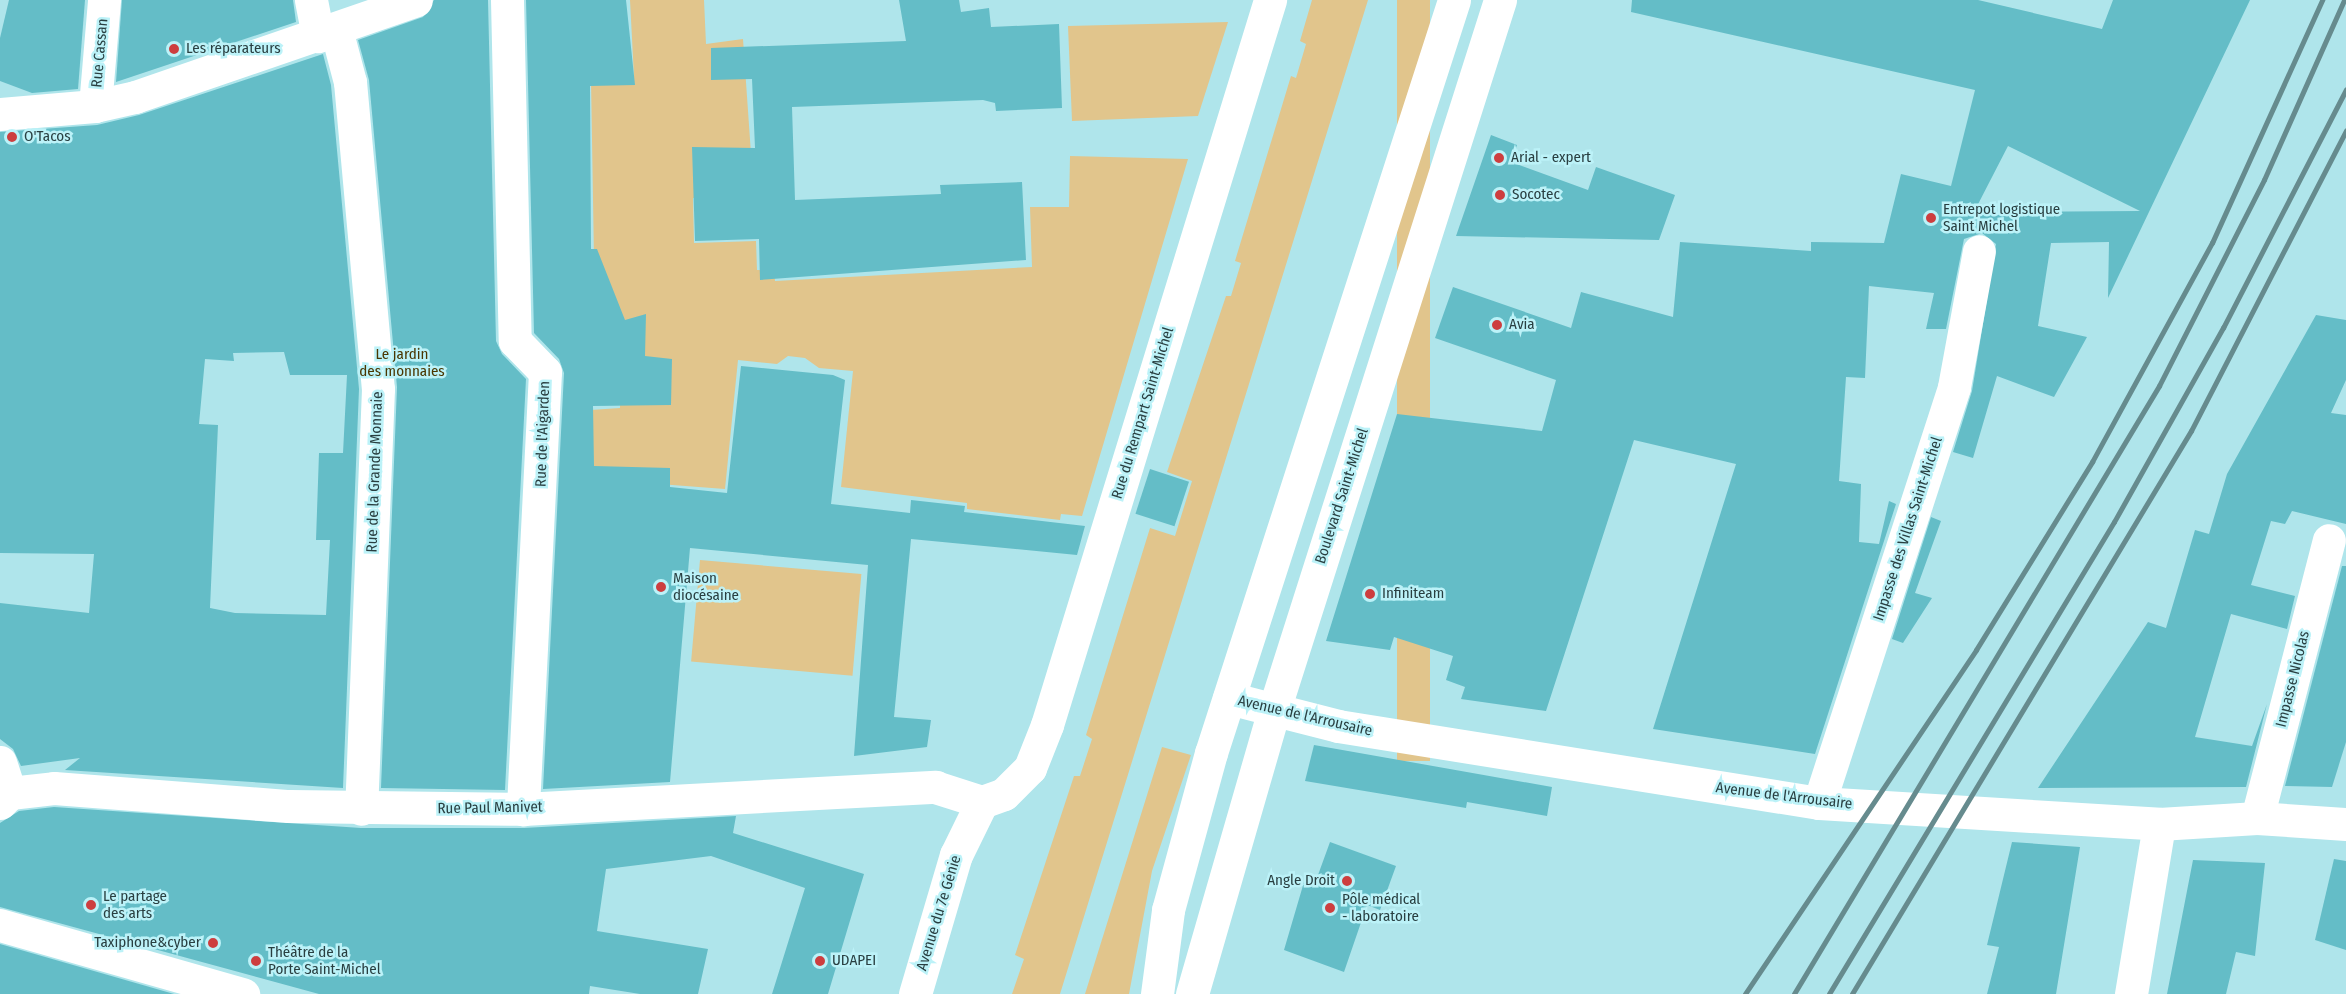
<!DOCTYPE html>
<meta charset="utf-8">
<style>
body{margin:0}
#map{position:relative;width:2346px;height:994px;overflow:hidden;background:#afe5eb;font-family:"Fira Sans Condensed",sans-serif}
div>[style]{position:absolute}
[style*='--x']{left:calc(var(--x)*1px);top:calc(var(--y)*1px);width:calc(var(--w)*1px);rotate:calc(var(--a)*1deg)}
.green>*{inset:0;background:#e1c58c;transform-origin:0 0}
.building>*{inset:0;background:#64bdc7;transform-origin:0 0}
.minor>*{height:33px;margin:-16.5px;padding:0 16.5px;transform-origin:16.5px;border-radius:16.5px;background:#fff}
.primary>*{height:33px;margin:-16.5px;padding:0 16.5px;transform-origin:16.5px;border-radius:16.5px;background:#fff}
.rail>*{height:4.5px;margin:-2.25px;padding:0 2.25px;transform-origin:2.25px;border-radius:2.25px;background:#668b8e}
.dots>*{width:16px;height:16px;translate:-50% -50%;box-sizing:border-box;border:3px solid #bcf2f8;border-radius:50%}
span{translate:-50% -50%;white-space:nowrap;text-align:center;line-height:1.15;-webkit-text-stroke:5px #bcf2f8;paint-order:stroke}
.poi-label{font-size:15px;color:#293f41}
.left{translate:0 -50%;text-align:left}
.right{translate:-100% -50%;text-align:right}
.street-label{font-size:15px;color:#293f41}
.park-label{font-size:15px;color:#4a3601}
</style>
<div id="map">
<div class="green">
<i style="clip-path:polygon(630px 0,704px 0,706px 44px,743px 39px,754px 197px,693px 198px,694px 243px,756px 241px,757px 270px,774px 270px,775px 281px,1032px 267px,1030px 207px,1069px 207px,1070px 156px,1188px 159px,1082px 516px,1061px 514px,1060px 520px,967px 509px,967px 503px,841px 487px,853px 371px,819px 368px,805px 358px,788px 356px,777px 364px,738px 360px,725px 489px,593px 479px,591px 410px,620px 408px,619px 350px,594px 258px,591px 81px,634px 77px)"></i>
<i style="clip-path:polygon(1312px 0,1368px 0,1060px 994px,1012px 994px,1024px 959px,1015px 955px,1074px 776px,1080px 776px,1092px 739px,1086px 735px,1150px 528px,1175px 536px,1192px 481px,1167px 472px,1226px 296px,1231px 296px,1241px 263px,1235px 261px,1291px 76px,1296px 78px,1306px 44px,1300px 41px)"></i>
<i style="left:1397px;top:0;width:33px;height:761px"></i>
<i style="clip-path:polygon(1228px 22px,1198px 116px,1072px 121px,1068px 26px)"></i>
<i style="left:700px;top:560px;width:162px;height:102px;rotate:5deg"></i>
<i style="clip-path:polygon(1162px 747px,1191px 755px,1152px 871px,1129px 994px,1085px 994px)"></i>
</div>
<div class="building">
<i style="clip-path:polygon(9px 0,85px 0,78px 89px,32px 93px,0 81px,0 38px)"></i>
<i style="clip-path:polygon(122px 0,293px 0,296px 22px,116px 82px)"></i>
<i style="clip-path:polygon(434px 0,488px 0,496px 341px,502px 354px,526px 379px,505px 790px,381px 788px,397px 387px,369px 80px,358px 40px,423px 17px)"></i>
<i style="clip-path:polygon(526px 0,626px 0,635px 85px,590px 86px,591px 249px,597px 249px,625px 320px,646px 314px,645px 356px,672px 359px,671px 405px,593px 406px,594px 466px,670px 468px,670px 487px,727px 493px,741px 366px,833px 375px,845px 380px,831px 504px,910px 513px,911px 500px,965px 506px,964px 512px,1085px 526px,1077px 555px,911px 539px,894px 717px,931px 720px,927px 747px,854px 756px,868px 565px,690px 548px,670px 782px,543px 789px,564px 373px,559px 359px,534px 333px)"></i>
<i style="clip-path:polygon(899px 0,959px 0,961px 12px,989px 8px,991px 27px,1059px 24px,1062px 108px,996px 111px,995px 103px,983px 100px,792px 107px,795px 200px,941px 194px,940px 185px,1022px 182px,1026px 260px,760px 280px,759px 239px,695px 241px,692px 147px,755px 148px,752px 79px,711px 80px,711px 48px,906px 41px)"></i>
<i style="clip-path:polygon(evenodd,1632px 0,1978px 0,2102px 29px,2113px 0,2250px 0,2108px 298px,2109px 242px,2051px 243px,2038px 326px,2087px 337px,2054px 397px,1997px 376px,1973px 458px,1953px 452px,1972px 391px,1996px 244px,1982px 233px,1964px 239px,1946px 329px,1926px 329px,1934px 293px,1869px 286px,1865px 378px,1846px 377px,1839px 481px,1861px 484px,1859px 542px,1879px 544px,1889px 501px,1896px 504px,1815px 754px,1653px 729px,1736px 464px,1634px 440px,1546px 711px,1461px 699px,1465px 687px,1446px 680px,1453px 656px,1394px 637px,1390px 650px,1326px 641px,1397px 414px,1542px 431px,1556px 380px,1435px 338px,1453px 287px,1571px 328px,1581px 292px,1673px 317px,1680px 242px,1811px 251px,1811px 242px,1884px 243px,1901px 174px,1951px 186px,1975px 90px,1631px 12px,1632px 0,2008px 146px,2140px 211px,1974px 212px,2008px 146px)"></i>
<i style="clip-path:polygon(evenodd,323px 54px,331px 85px,359px 389px,343px 788px,65px 770px,80px 758px,21px 766px,13px 749px,0 739px,0 603px,89px 613px,94px 554px,0 553px,0 132px,97px 125px,139px 115px,323px 54px,284px 352px,290px 375px,347px 375px,343px 453px,319px 453px,316px 540px,330px 540px,326px 615px,235px 613px,210px 608px,218px 425px,199px 424px,205px 359px,234px 361px,233px 353px,284px 352px)"></i>
<i style="clip-path:polygon(1491px 135px,1517px 145px,1511px 162px,1588px 190px,1596px 167px,1675px 195px,1659px 240px,1456px 236px)"></i>
<i style="clip-path:polygon(2316px 315px,2346px 320px,2346px 380px,2331px 413px,2346px 415px,2346px 524px,2292px 511px,2285px 524px,2271px 521px,2251px 585px,2295px 596px,2287px 629px,2231px 614px,2195px 737px,2252px 746px,2267px 704px,2246px 787px,2038px 788px,2148px 622px,2166px 628px,2195px 530px,2209px 534px,2227px 474px)"></i>
<i style="left:1150px;top:469px;width:41px;height:47px;rotate:18deg"></i>
<i style="clip-path:polygon(1931px 517px,1941px 521px,1915px 593px,1932px 598px,1903px 643px,1892px 639px)"></i>
<i style="clip-path:polygon(2342px 566px,2346px 566px,2346px 742px,2332px 787px,2285px 786px)"></i>
<i style="clip-path:polygon(1314px 745px,1552px 787px,1547px 816px,1467px 802px,1466px 808px,1305px 781px)"></i>
<i style="clip-path:polygon(54px 807px,361px 828px,524px 828px,736px 816px,733px 833px,864px 874px,828px 994px,772px 994px,805px 888px,711px 856px,606px 869px,597px 931px,708px 949px,698px 994px,640px 994px,590px 986px,589px 994px,319px 994px,0 907px,0 823px,19px 811px)"></i>
<i style="clip-path:polygon(1330px 842px,1396px 866px,1380px 910px,1367px 905px,1344px 972px,1284px 950px,1304px 882px,1314px 886px)"></i>
<i style="clip-path:polygon(2012px 842px,2080px 847px,2056px 994px,1987px 994px,1999px 947px,1987px 945px)"></i>
<i style="clip-path:polygon(2334px 859px,2346px 861px,2346px 950px,2315px 940px)"></i>
<i style="clip-path:polygon(2193px 860px,2265px 863px,2255px 956px,2236px 952px,2226px 994px,2167px 994px)"></i>
<i style="clip-path:polygon(0 944px,174px 994px,0 994px)"></i>
</div>
<div class="minor">
<i style="--x:311;--y:0;--w:37;--a:79"></i>
<i style="--x:507;--y:0;--w:341;--a:88.7"></i>
<i style="--x:515;--y:341;--w:43;--a:45.9"></i>
<i style="--x:545;--y:372;--w:438;--a:92.9"></i>
<i style="--x:336;--y:29;--w:55;--a:75.2"></i>
<i style="--x:350;--y:82;--w:308;--a:84.8"></i>
<i style="--x:378;--y:389;--w:420;--a:92.3"></i>
<i style="--x:95;--y:106;--w:106;--a:-85.1"></i>
<i style="--x:0;--y:114;--w:95;--a:-4.8"></i>
<i style="--x:95;--y:106;--w:41;--a:-12.7"></i>
<i style="--x:135;--y:97;--w:297;--a:-19"></i>
<i style="--x:1229;--y:698;--w:113;--a:14.4"></i>
<i style="--x:1338;--y:726;--w:487;--a:9.1"></i>
<i style="--x:1819;--y:803;--w:341;--a:3.5"></i>
<i style="--x:2159;--y:824;--w:98;--a:-3.5"></i>
<i style="--x:2257;--y:818;--w:89;--a:3.9"></i>
<i style="--x:0;--y:762;--w:33;--a:72"></i>
<i style="--x:982;--y:802;--w:23;--a:-20"></i>
<i style="--x:1004;--y:794;--w:37;--a:-45"></i>
<i style="--x:1030;--y:768;--w:46;--a:-68.4"></i>
<i style="--x:1047;--y:725;--w:759;--a:-72.9"></i>
<i style="--x:0;--y:803;--w:14;--a:-45"></i>
<i style="--x:10;--y:793;--w:44;--a:-6.5"></i>
<i style="--x:54;--y:788;--w:236;--a:4.4"></i>
<i style="--x:289;--y:806;--w:234;--a:0.7"></i>
<i style="--x:523;--y:809;--w:413;--a:-3.1"></i>
<i style="--x:935;--y:787;--w:49;--a:17.7"></i>
<i style="--x:1819;--y:803;--w:437;--a:-72"></i>
<i style="--x:1954;--y:387;--w:138;--a:-79.6"></i>
<i style="--x:2257;--y:818;--w:287;--a:-75.5"></i>
<i style="--x:0;--y:925;--w:253;--a:15.9"></i>
<i style="--x:915;--y:994;--w:145;--a:-73.6"></i>
<i style="--x:956;--y:855;--w:59;--a:-63.9"></i>
<i style="--x:2131;--y:994;--w:172;--a:-80.6"></i>
</div>
<div class="primary">
<i style="--x:1157;--y:994;--w:85;--a:-82.5"></i>
<i style="--x:1168;--y:910;--w:163;--a:-74.7"></i>
<i style="--x:1211;--y:753;--w:791;--a:-72.11"></i>
<i style="--x:1192;--y:994;--w:296;--a:-73.9"></i>
<i style="--x:1274;--y:710;--w:745;--a:-72.34"></i>
</div>
<div class="rail">
<i style="--x:1745;--y:994;--w:414;--a:-56.1"></i>
<i style="--x:1976;--y:650;--w:221;--a:-58.3"></i>
<i style="--x:2092;--y:462;--w:250;--a:-61.3"></i>
<i style="--x:2212;--y:243;--w:267;--a:-65.6"></i>
<i style="--x:1794;--y:994;--w:709;--a:-59.02"></i>
<i style="--x:2159;--y:386;--w:231;--a:-63"></i>
<i style="--x:2264;--y:180;--w:197;--a:-66"></i>
<i style="--x:1829;--y:994;--w:551;--a:-58.88"></i>
<i style="--x:2114;--y:522;--w:223;--a:-60.7"></i>
<i style="--x:2223;--y:328;--w:268;--a:-62.7"></i>
<i style="--x:1852;--y:994;--w:657;--a:-58.95"></i>
<i style="--x:2191;--y:431;--w:338;--a:-62.7"></i>
</div>
<div class="dots">
<i style="left:174px;top:49px;background:#cd3e3f"></i>
<i style="left:12px;top:137px;background:#cd3e3f"></i>
<i style="left:1499px;top:158px;background:#cd3e3f"></i>
<i style="left:1500px;top:195px;background:#cd3e3f"></i>
<i style="left:1931px;top:218px;background:#cd3e3f"></i>
<i style="left:1497px;top:325px;background:#cd3e3f"></i>
<i style="left:661px;top:587px;background:#cd3e3f"></i>
<i style="left:1370px;top:594px;background:#cd3e3f"></i>
<i style="left:1347px;top:881px;background:#cd3e3f"></i>
<i style="left:91px;top:905px;background:#cd3e3f"></i>
<i style="left:1330px;top:908px;background:#cd3e3f"></i>
<i style="left:213px;top:943px;background:#cd3e3f"></i>
<i style="left:256px;top:961px;background:#cd3e3f"></i>
<i style="left:820px;top:961px;background:#cd3e3f"></i>
</div>
<div class="poi-label">
<span class="left" style="left:186px;top:49px">Les réparateurs</span>
<span class="left" style="left:24px;top:137px">O'Tacos</span>
<span class="left" style="left:1511px;top:158px">Arial - expert</span>
<span class="left" style="left:1512px;top:195px">Socotec</span>
<span class="left" style="left:1943px;top:218px">Entrepot logistique<br>Saint Michel</span>
<span class="left" style="left:1509px;top:325px">Avia</span>
<span class="left" style="left:673px;top:587px">Maison<br>diocésaine</span>
<span class="left" style="left:1382px;top:594px">Infiniteam</span>
<span class="right" style="left:1335px;top:881px">Angle Droit</span>
<span class="left" style="left:103px;top:905px">Le partage<br>des arts</span>
<span class="left" style="left:1342px;top:908px">Pôle médical<br>- laboratoire</span>
<span class="right" style="left:201px;top:943px">Taxiphone&amp;cyber</span>
<span class="left" style="left:268px;top:961px">Théâtre de la<br>Porte Saint-Michel</span>
<span class="left" style="left:832px;top:961px">UDAPEI</span>
</div>
<div class="street-label">
<span style="left:100px;top:53px;rotate:-85deg">Rue Cassan</span>
<span style="left:1143px;top:413px;rotate:-73deg">Rue du Rempart Saint-Michel</span>
<span style="left:543px;top:434px;rotate:-88deg">Rue de l'Aigarden</span>
<span style="left:375px;top:472px;rotate:-88deg">Rue de la Grande Monnaie</span>
<span style="left:1342px;top:496px;rotate:-72deg">Boulevard Saint-Michel</span>
<span style="left:1908px;top:529px;rotate:-72deg">Impasse des Villas Saint-Michel</span>
<span style="left:2293px;top:679px;rotate:-76deg">Impasse Nicolas</span>
<span style="left:1305px;top:716px;rotate:13deg">Avenue de l'Arrousaire</span>
<span style="left:1784px;top:796px;rotate:7deg">Avenue de l'Arrousaire</span>
<span style="left:490px;top:808px;rotate:-1deg">Rue Paul Manivet</span>
<span style="left:939px;top:913px;rotate:-73deg">Avenue du 7e Génie</span>
</div>
<div class="park-label">
<span style="left:402px;top:363px">Le jardin<br>des monnaies</span>
</div>
</div>
